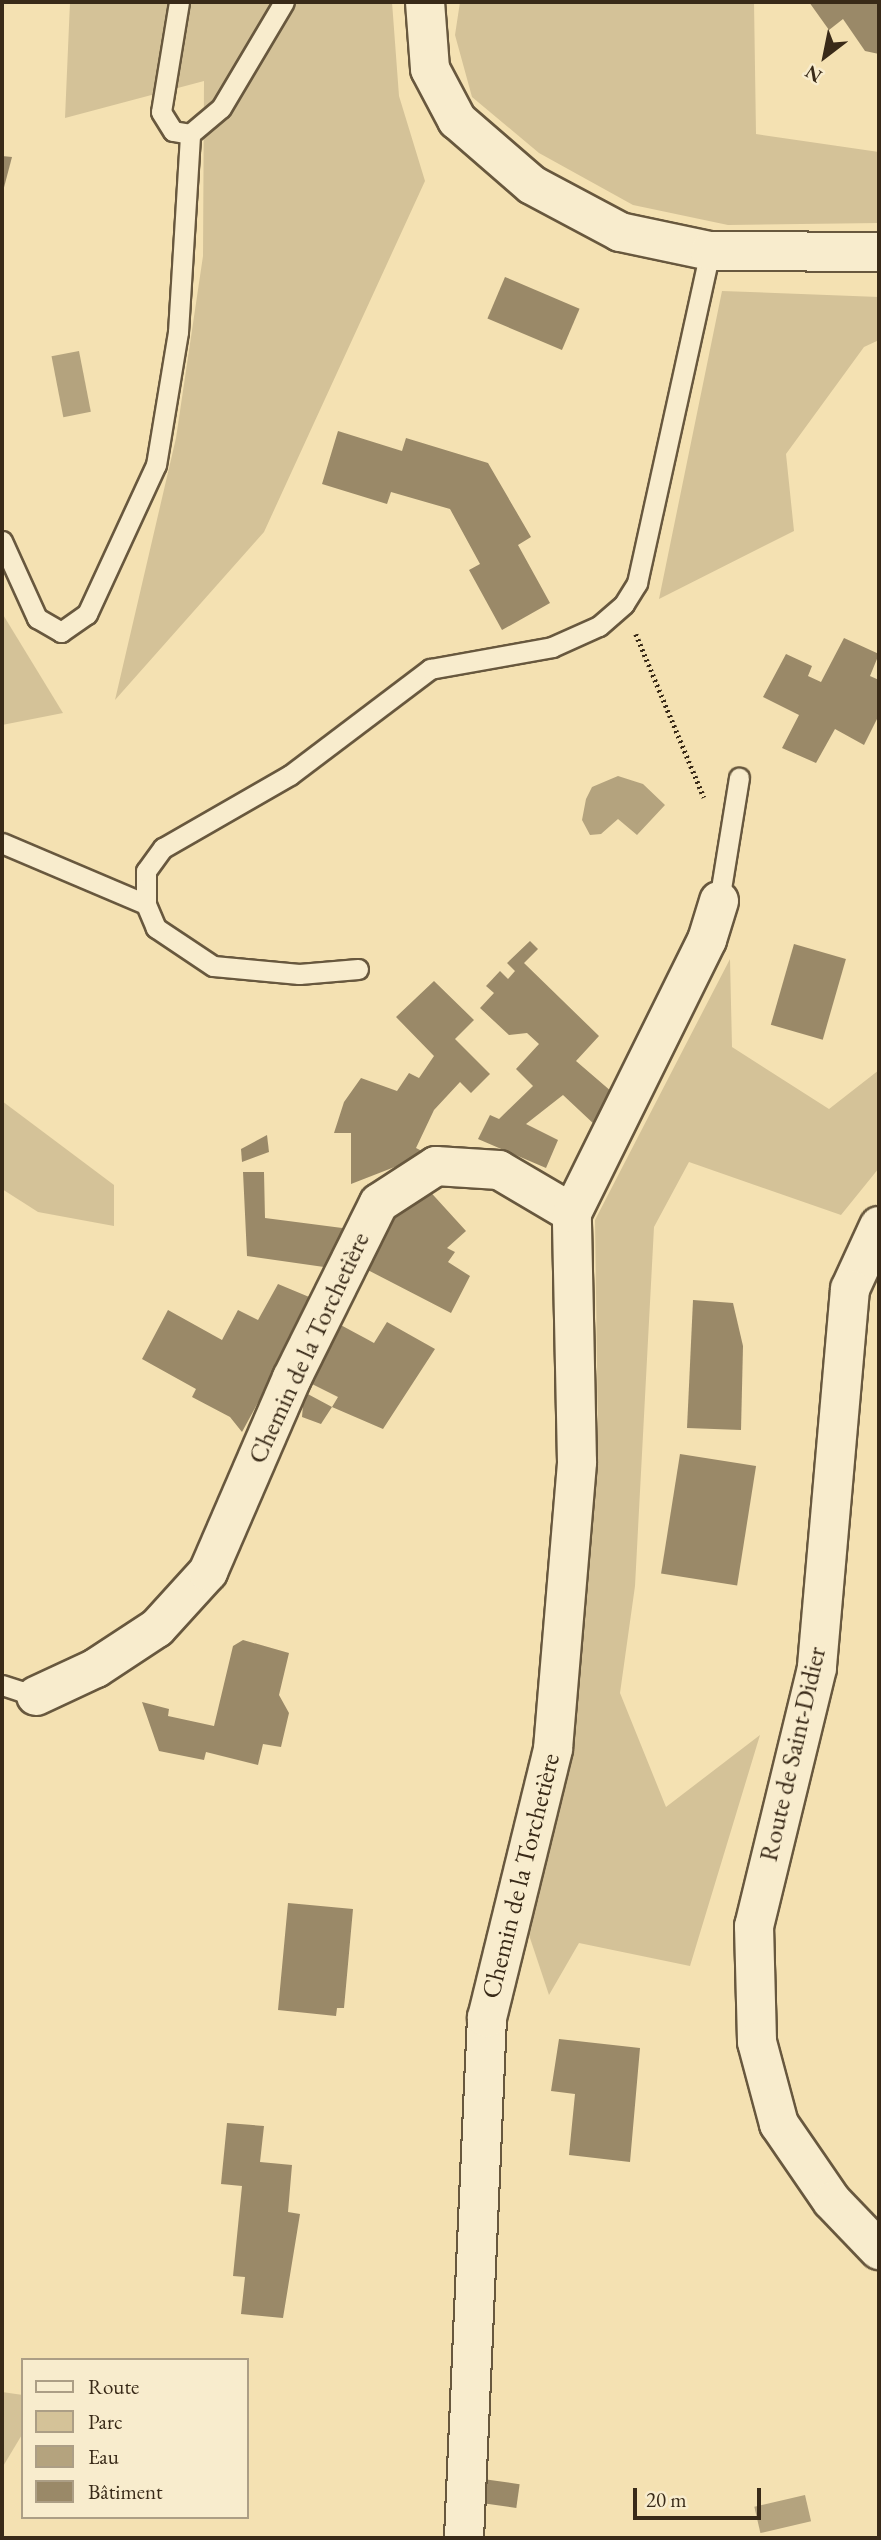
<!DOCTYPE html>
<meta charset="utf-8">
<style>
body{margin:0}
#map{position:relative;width:881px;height:2540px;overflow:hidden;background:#f4e1b2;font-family:"EB Garamond",serif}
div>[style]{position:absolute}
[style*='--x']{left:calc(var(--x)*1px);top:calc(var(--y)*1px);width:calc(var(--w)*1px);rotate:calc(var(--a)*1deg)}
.green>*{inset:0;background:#d4c298}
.water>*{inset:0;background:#b4a37e;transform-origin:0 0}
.building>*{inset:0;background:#9a8968;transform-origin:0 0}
.path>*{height:4.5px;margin-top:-2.25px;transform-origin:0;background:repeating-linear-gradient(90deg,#392a18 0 2px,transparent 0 5.5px)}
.roads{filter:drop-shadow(2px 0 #68583e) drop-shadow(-2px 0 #68583e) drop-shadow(0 2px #68583e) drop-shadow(0 -2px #68583e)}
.lane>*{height:19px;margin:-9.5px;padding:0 9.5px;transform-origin:9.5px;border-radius:9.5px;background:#f8eccd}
.street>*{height:38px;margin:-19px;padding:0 19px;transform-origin:19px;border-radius:19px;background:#f8eccd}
.secondary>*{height:38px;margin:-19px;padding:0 19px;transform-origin:19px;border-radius:19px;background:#f8eccd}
span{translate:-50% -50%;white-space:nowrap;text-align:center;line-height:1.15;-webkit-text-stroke:6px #f8eccd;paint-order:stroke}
.street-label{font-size:26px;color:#392a18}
.frame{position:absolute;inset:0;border:4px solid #392a18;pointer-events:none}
.legend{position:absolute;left:21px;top:2358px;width:228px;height:161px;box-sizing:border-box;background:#f8eccd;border:2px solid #ac9e85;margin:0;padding:9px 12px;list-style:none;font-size:21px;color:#392a18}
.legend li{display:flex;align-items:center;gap:14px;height:35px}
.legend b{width:35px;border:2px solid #ac9e85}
.north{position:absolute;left:790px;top:21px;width:70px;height:70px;-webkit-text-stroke:5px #f8eccd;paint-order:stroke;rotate:212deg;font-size:19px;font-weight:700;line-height:28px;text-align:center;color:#392a18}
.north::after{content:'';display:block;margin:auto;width:24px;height:32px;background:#392a18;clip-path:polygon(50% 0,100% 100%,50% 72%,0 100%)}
.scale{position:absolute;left:633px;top:2488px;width:128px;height:32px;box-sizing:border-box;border:4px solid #392a18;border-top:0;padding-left:9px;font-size:21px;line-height:24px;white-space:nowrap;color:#392a18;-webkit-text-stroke:5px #f8eccd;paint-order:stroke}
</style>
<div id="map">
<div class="green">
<i style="clip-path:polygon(70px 2px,392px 2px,399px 96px,425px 181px,264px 532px,115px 700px,176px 438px,203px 256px,204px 81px,65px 118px)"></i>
<i style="clip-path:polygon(460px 2px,754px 2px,756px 134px,879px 152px,879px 223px,728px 225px,633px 205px,539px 153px,472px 97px,455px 35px)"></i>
<i style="clip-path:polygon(722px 291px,879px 297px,879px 340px,864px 347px,786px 454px,794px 531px,659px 599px)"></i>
<i style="clip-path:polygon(2px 613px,63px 713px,2px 725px)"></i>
<i style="clip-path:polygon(730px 959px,732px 1047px,829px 1109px,879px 1070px,879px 1168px,841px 1215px,689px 1162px,654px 1227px,635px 1586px,620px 1693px,666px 1807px,760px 1735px,690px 1966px,579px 1943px,549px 1995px,525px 1923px,575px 1739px,598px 1435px,595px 1220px)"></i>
<i style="clip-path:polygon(2px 1101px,114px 1185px,114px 1226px,38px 1212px,2px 1189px)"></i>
<i style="clip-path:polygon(2px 2392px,23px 2395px,23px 2433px,2px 2468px)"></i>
</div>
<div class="water">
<i style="left:79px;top:351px;width:62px;height:28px;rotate:79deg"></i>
<i style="clip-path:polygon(618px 776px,643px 784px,665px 805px,637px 835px,618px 819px,601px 834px,590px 835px,582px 820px,586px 799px,592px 787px)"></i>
<i style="left:805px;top:2495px;width:27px;height:52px;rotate:77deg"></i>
</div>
<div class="building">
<i style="clip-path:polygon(809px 2px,879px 2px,879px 54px,865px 51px,843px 19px,829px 30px)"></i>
<i style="clip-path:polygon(2px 156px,12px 157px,2px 195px)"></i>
<i style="left:505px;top:277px;width:81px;height:45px;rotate:23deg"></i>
<i style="clip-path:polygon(338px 431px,402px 451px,406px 438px,488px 463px,531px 537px,518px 545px,550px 603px,502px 630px,469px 570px,480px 564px,450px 509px,391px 492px,387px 504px,322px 484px)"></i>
<i style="clip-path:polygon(844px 638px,879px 654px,870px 676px,879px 680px,879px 715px,864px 745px,835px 729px,816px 763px,782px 748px,799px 715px,763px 697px,786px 654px,812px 666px,808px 676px,821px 682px)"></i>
<i style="clip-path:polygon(530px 941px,538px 949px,524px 963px,599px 1036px,576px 1061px,612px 1092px,595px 1125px,563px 1095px,526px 1124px,558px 1140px,546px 1168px,478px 1139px,490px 1115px,499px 1119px,533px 1086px,516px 1069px,539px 1044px,527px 1033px,509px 1035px,480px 1008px,494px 993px,486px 986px,500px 971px,508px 979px,515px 971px,507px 963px)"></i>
<i style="left:794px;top:944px;width:54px;height:84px;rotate:16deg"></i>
<i style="clip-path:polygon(434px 981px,474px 1020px,455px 1039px,490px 1074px,471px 1093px,460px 1082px,434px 1110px,416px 1148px,428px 1154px,351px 1184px,351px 1133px,334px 1133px,344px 1102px,361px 1078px,397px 1091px,409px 1073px,419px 1078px,434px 1056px,396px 1017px)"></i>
<i style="clip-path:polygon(267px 1135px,269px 1152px,242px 1162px,241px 1149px)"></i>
<i style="clip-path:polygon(243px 1172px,264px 1172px,265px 1218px,350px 1229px,324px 1267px,247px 1256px)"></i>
<i style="clip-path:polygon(425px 1186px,466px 1231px,447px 1248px,455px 1252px,448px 1262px,470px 1276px,451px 1313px,360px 1266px,379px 1219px)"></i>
<i style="clip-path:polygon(278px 1284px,314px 1299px,242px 1432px,230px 1417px,192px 1397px,196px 1389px,142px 1359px,168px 1310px,222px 1340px,238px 1310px,258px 1320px)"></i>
<i style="clip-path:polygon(693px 1300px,733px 1303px,743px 1346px,741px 1430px,687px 1428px)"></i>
<i style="clip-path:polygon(387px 1322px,435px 1349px,383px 1429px,332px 1407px,321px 1424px,302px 1417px,304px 1392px,332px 1407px,338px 1397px,306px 1381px,337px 1323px,374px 1343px)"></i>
<i style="left:680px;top:1454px;width:77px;height:121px;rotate:9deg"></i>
<i style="clip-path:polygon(243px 1640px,289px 1653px,279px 1695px,289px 1713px,281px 1747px,263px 1744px,258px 1765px,206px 1752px,204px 1760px,159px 1751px,142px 1702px,169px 1709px,168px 1716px,214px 1726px,233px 1646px)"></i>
<i style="clip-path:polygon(288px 1903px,353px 1909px,344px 2008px,337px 2008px,336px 2016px,278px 2010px)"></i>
<i style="clip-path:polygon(559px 2039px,640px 2048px,630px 2162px,569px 2155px,575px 2094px,551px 2091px)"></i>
<i style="clip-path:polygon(227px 2123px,264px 2126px,260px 2162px,292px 2165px,288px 2212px,300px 2214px,283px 2318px,241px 2314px,245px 2277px,233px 2276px,242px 2186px,221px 2184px)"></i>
<i style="left:483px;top:2479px;width:37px;height:24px;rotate:8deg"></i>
</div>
<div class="path">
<i style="--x:636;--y:634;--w:177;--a:67.4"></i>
</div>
<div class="roads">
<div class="lane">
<i style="--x:179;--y:2;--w:111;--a:99.3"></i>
<i style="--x:161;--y:112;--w:22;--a:58"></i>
<i style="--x:173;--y:131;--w:17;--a:10"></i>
<i style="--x:190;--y:134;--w:40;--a:-40"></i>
<i style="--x:221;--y:108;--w:123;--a:-59.3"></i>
<i style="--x:2;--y:541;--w:85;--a:65.6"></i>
<i style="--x:37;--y:618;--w:28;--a:30"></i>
<i style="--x:61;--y:632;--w:32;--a:-35"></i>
<i style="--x:87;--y:614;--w:164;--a:-65.2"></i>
<i style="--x:156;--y:465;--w:135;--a:-80.6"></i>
<i style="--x:178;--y:332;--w:198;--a:-86.5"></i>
<i style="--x:2;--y:843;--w:156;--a:23"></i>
<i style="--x:719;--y:901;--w:125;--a:-80.8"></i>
<i style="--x:358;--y:969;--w:59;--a:175.2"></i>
<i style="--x:299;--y:974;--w:86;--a:-174.7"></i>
<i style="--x:213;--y:966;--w:69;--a:-146.3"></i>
<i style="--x:156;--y:928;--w:26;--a:-113"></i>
<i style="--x:146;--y:904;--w:33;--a:-90"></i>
<i style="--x:146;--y:871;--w:29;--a:-54"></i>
<i style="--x:163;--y:848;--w:146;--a:-29.9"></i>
<i style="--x:290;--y:775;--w:176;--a:-37.1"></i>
<i style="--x:430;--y:669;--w:124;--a:-10.2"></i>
<i style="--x:552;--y:647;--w:51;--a:-24.1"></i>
<i style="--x:599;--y:626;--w:33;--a:-41"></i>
<i style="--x:624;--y:604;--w:25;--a:-58"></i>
<i style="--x:637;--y:583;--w:340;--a:-77.6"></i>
<i style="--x:2;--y:1685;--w:36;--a:18"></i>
</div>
<div class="street">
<i style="--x:36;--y:1696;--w:66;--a:-25"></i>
<i style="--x:96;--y:1668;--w:73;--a:-33.3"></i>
<i style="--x:157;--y:1628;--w:76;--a:-47.7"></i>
<i style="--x:208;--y:1572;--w:211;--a:-66.6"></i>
<i style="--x:292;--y:1378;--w:195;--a:-63.6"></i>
<i style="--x:379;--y:1203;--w:68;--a:-33"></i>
<i style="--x:436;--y:1166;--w:63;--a:3.6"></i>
<i style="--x:499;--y:1170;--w:85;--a:30.5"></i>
<i style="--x:464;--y:2538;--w:521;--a:-87.47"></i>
<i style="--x:487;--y:2018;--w:277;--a:-76.2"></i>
<i style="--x:553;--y:1749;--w:288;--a:-85.2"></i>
<i style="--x:577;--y:1462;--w:249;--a:-91.2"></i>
<i style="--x:572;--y:1213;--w:305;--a:-63.7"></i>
<i style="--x:707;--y:940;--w:41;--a:-72.9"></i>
</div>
<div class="secondary">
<i style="--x:425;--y:2;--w:67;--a:85.7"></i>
<i style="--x:430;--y:69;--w:58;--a:62.1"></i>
<i style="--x:457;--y:120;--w:99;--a:40.9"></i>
<i style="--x:532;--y:185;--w:100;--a:28.1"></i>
<i style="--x:620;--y:232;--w:92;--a:11.9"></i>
<i style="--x:710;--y:251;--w:169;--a:0.3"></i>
<i style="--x:879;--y:1226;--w:69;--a:114.7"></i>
<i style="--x:850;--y:1289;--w:380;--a:95"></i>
<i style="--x:817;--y:1668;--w:266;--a:103.7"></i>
<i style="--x:754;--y:1926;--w:116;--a:88.5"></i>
<i style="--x:757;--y:2042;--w:85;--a:75"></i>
<i style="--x:779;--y:2124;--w:93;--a:55.5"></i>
<i style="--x:832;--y:2201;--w:68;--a:46.2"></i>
</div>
</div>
<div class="street-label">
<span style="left:309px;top:1348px;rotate:-65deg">Chemin de la Torchetière</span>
<span style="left:793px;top:1754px;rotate:-77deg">Route de Saint-Didier</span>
<span style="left:521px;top:1876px;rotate:-76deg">Chemin de la Torchetière</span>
</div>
<div class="frame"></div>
<ul class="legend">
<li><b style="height:9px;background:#f8eccd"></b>Route</li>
<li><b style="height:19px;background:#d4c298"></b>Parc</li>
<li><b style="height:19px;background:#b4a37e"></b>Eau</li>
<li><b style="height:19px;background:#9a8968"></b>Bâtiment</li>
</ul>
<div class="north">N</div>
<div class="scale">20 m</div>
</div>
